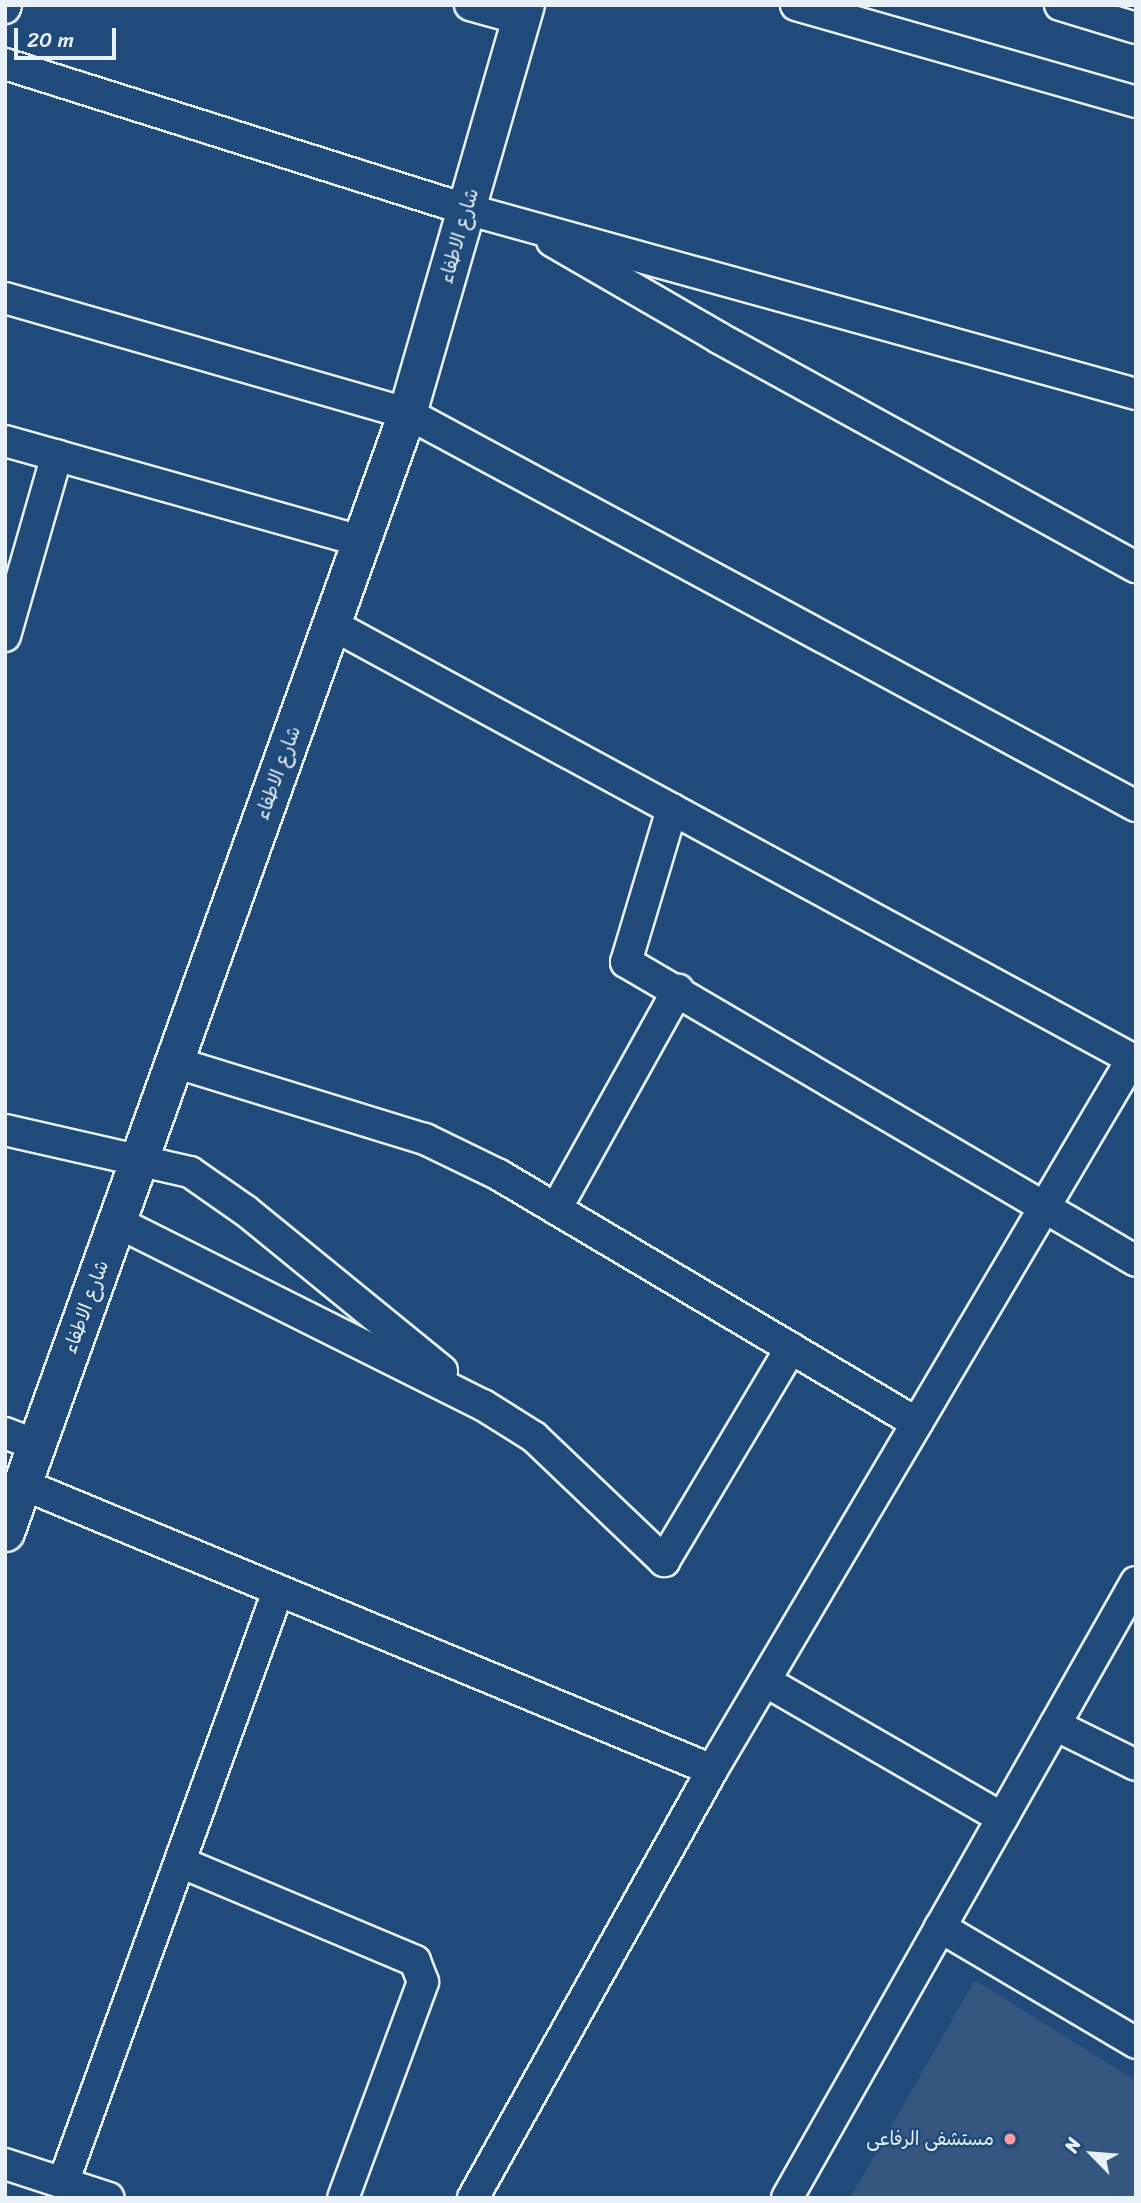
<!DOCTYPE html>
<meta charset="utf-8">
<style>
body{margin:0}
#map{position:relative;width:1141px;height:2203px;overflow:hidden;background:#1f4a7a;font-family:Sriracha,"Playpen Sans Arabic",sans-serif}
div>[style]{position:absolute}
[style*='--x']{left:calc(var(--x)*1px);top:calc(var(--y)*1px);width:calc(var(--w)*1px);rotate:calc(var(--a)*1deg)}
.built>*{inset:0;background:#35567f}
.roads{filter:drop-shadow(2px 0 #e8f1f8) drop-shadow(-2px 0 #e8f1f8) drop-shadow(0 2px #e8f1f8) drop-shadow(0 -2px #e8f1f8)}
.minor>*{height:30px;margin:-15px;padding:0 15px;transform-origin:15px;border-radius:15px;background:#1f4a7a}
.tertiary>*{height:37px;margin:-18.5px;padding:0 18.5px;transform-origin:18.5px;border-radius:18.5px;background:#1f4a7a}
.dots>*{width:19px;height:19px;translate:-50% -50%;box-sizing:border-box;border:4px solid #1f4a7a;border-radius:50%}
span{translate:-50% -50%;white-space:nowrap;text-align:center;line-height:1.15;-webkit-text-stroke:5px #1f4a7a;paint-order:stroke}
.street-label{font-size:19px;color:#e8f1f8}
.poi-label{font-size:19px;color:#e8f1f8}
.right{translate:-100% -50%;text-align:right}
.frame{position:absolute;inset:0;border:7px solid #e8f1f8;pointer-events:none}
.north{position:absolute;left:1057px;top:2119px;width:70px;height:70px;-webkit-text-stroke:5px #1f4a7a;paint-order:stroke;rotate:295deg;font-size:19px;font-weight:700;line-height:28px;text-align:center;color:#e8f1f8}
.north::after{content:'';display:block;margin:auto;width:24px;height:32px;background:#e8f1f8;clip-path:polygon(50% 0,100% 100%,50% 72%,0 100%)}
.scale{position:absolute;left:14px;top:28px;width:102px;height:32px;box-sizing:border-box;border:4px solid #e8f1f8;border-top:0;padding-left:9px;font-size:21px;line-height:24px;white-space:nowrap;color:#e8f1f8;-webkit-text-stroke:5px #1f4a7a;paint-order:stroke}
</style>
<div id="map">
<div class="built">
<i style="clip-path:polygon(975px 1980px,1136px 2081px,1136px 2198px,850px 2198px)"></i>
</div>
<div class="roads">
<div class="minor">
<i style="--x:470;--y:5;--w:52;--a:15.6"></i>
<i style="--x:796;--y:5;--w:354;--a:15.9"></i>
<i style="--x:1060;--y:5;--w:79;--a:16.8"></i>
<i style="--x:5;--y:8;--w:3;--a:-72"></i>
<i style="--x:5;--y:64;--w:483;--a:17.5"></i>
<i style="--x:466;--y:209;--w:695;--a:15.44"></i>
<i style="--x:552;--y:241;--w:193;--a:30.1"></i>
<i style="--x:719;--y:338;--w:476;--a:28.8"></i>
<i style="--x:5;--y:298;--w:418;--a:16"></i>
<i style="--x:407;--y:413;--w:828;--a:28.33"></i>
<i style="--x:5;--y:441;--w:370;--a:15.7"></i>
<i style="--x:331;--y:624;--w:916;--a:28.5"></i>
<i style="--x:5;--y:636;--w:188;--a:-74"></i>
<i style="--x:672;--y:809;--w:160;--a:106.7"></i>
<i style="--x:626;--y:962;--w:591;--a:30.38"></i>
<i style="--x:174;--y:1062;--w:263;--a:17.1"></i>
<i style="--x:425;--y:1139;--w:82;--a:25.9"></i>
<i style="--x:499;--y:1175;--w:486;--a:30.7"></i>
<i style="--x:5;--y:1130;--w:190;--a:12.8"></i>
<i style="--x:190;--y:1172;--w:68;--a:34.9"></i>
<i style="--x:246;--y:1211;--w:253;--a:39.2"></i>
<i style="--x:556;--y:1209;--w:251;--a:-60.9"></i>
<i style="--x:117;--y:1222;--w:409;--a:26.6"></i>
<i style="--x:483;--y:1405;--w:60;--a:32.1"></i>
<i style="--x:534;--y:1437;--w:180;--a:43.6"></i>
<i style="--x:664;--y:1561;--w:248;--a:-59.2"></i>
<i style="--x:5;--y:1433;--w:33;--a:21"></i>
<i style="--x:22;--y:1484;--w:747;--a:22.51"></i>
<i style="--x:765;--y:1681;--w:274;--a:30"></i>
<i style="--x:1055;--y:1725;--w:90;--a:26.3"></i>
<i style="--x:180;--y:1862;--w:255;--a:22.8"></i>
<i style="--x:415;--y:1961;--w:22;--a:69"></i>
<i style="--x:423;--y:1982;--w:230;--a:110.3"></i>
<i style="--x:940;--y:1927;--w:228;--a:30.6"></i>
<i style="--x:5;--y:2164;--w:109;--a:18.1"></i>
<i style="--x:63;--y:2183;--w:630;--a:-70.04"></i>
<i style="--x:473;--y:2198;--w:490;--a:-60.8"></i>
<i style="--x:712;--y:1770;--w:826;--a:-59.43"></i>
<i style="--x:787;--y:2198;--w:708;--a:-60.47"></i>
</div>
<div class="tertiary">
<i style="--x:5;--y:1532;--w:1189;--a:-70.24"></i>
<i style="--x:407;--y:413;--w:425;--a:-73.9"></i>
</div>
</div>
<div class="dots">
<i style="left:1010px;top:2139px;background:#ff9aa2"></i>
</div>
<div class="street-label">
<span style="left:459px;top:236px;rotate:-74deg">شارع الاطفاء</span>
<span style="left:278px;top:773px;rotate:-70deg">شارع الاطفاء</span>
<span style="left:86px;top:1307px;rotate:-70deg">شارع الاطفاء</span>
</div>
<div class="poi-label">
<span class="right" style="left:994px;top:2139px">مستشفی الرفاعی</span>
</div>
<div class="frame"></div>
<div class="north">N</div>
<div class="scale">20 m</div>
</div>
